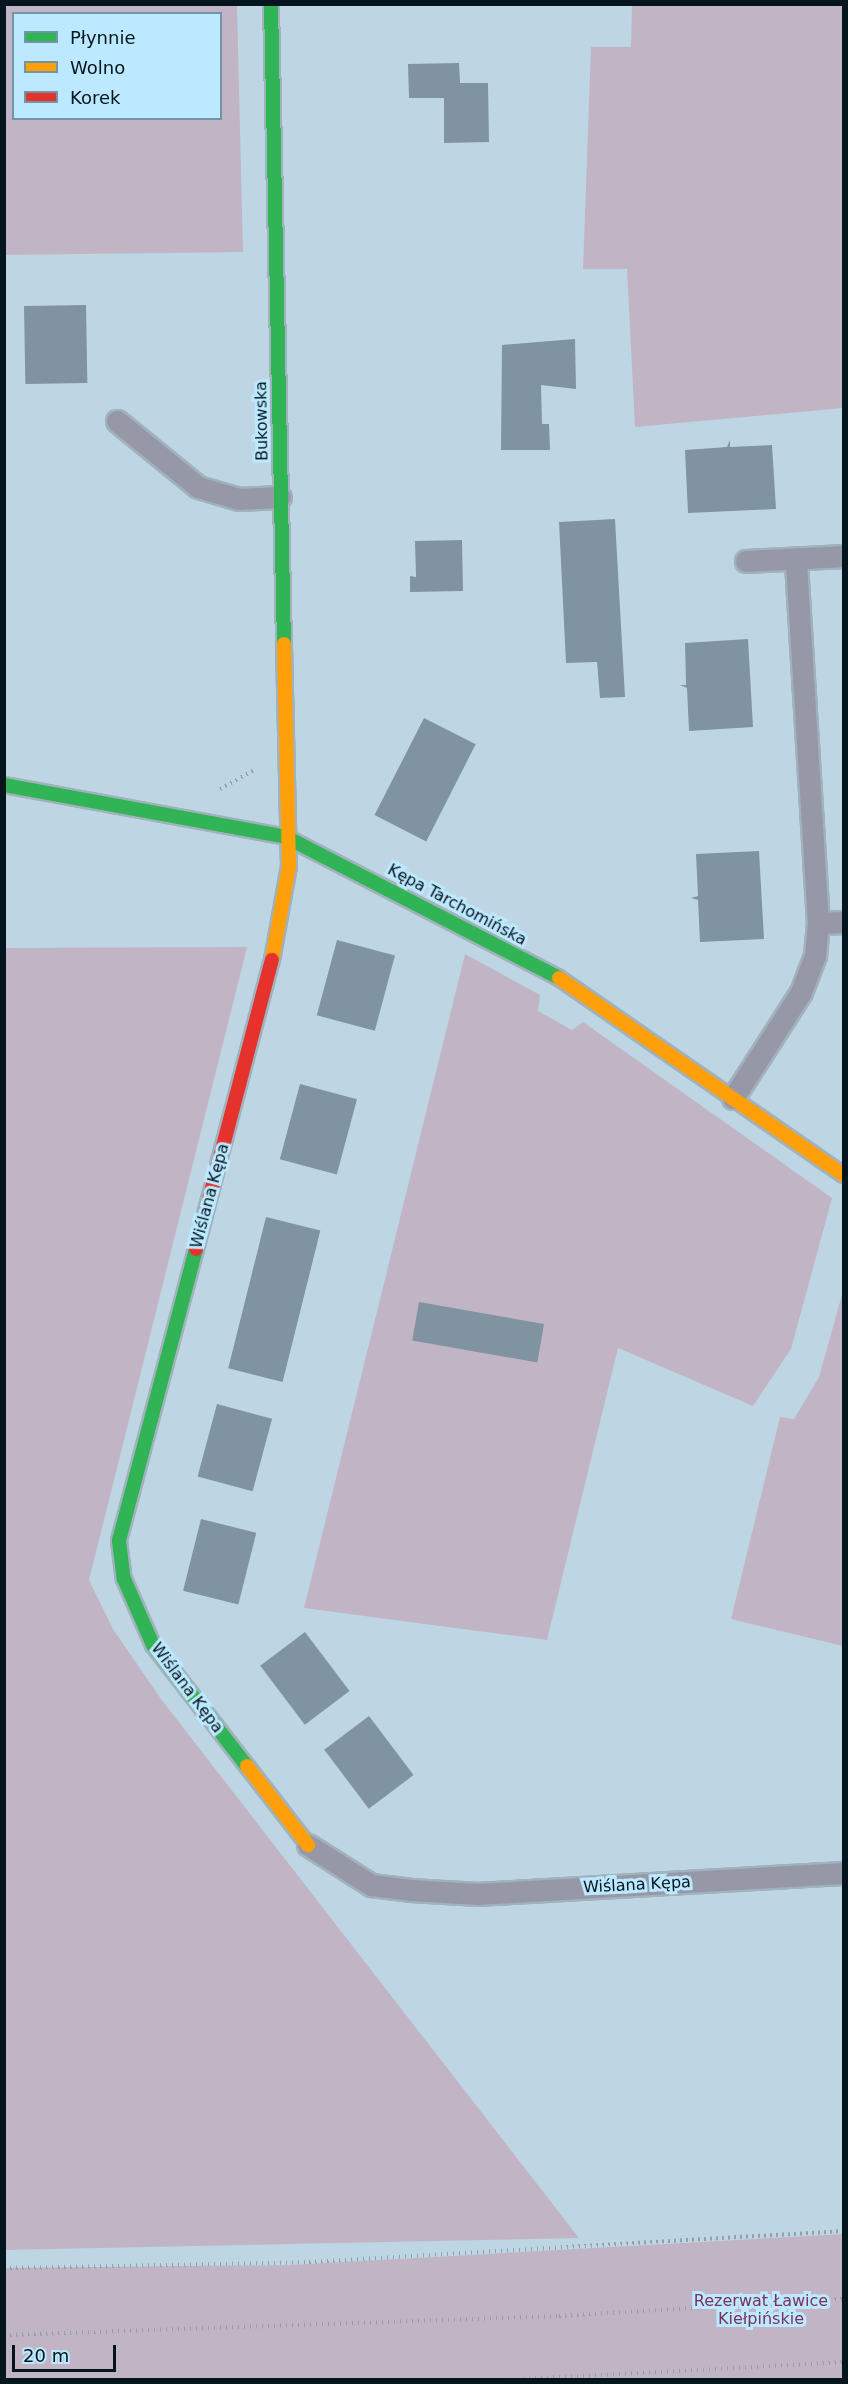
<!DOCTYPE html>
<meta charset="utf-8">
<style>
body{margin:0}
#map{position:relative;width:848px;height:2384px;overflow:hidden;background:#bed6e3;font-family:"DejaVu Sans",sans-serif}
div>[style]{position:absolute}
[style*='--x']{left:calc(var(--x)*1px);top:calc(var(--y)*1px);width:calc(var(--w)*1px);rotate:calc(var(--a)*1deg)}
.green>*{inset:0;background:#c1b5c5}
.building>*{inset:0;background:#8093a1;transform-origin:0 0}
.path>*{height:4px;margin-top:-2px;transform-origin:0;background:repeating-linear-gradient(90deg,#959faa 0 1.5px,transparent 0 6px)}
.roads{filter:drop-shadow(2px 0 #a0b2bc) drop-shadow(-2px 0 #a0b2bc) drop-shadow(0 2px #a0b2bc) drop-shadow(0 -2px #a0b2bc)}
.lane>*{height:21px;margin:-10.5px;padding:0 10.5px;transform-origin:10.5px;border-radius:10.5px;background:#9698a7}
.fast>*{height:14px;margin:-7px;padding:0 7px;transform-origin:7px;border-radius:7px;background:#30b455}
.slow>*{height:14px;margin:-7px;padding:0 7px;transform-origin:7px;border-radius:7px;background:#ff9f0a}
.jam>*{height:14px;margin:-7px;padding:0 7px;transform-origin:7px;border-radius:7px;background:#e5322d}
span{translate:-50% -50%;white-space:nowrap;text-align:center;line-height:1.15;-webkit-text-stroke:6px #bce9ff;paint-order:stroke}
.street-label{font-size:16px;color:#05151d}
.park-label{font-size:16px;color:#7c3159}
.frame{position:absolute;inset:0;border:6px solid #05151d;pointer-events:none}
.legend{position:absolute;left:12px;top:12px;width:210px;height:108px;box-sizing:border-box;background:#bce9ff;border:2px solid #7394a5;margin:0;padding:8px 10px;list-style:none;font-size:18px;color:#05151d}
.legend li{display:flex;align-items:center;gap:12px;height:30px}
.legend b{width:30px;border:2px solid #7394a5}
.scale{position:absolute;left:12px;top:2345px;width:104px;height:27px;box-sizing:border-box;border:3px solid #05151d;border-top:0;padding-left:8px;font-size:18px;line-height:21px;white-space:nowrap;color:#05151d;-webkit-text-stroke:4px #bce9ff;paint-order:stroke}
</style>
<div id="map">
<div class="green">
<i style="clip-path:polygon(evenodd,4px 5px,237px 5px,243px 252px,5px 255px,4px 5px,14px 14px,220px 14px,220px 118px,14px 118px,14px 14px)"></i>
<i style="clip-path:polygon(632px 5px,843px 5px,843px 408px,635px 427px,627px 269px,583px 269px,591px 47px,631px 47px)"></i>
<i style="clip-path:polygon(247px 947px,89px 1580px,113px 1629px,161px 1699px,579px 2238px,5px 2250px,5px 948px)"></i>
<i style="clip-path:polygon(465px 954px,540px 995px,538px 1011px,572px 1030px,583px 1022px,832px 1198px,791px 1349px,753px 1406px,618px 1348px,547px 1640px,304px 1608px)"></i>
<i style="clip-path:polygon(843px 1291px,843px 1646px,731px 1619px,780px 1417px,794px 1419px,819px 1377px)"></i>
<i style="clip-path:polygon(843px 2234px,843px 2379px,5px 2379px,5px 2268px,290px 2265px)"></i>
</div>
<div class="building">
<i style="clip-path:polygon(459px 63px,460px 83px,488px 83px,489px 142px,444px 143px,444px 98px,409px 98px,408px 64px)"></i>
<i style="left:86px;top:305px;width:78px;height:62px;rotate:89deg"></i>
<i style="clip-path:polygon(575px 339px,576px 389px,541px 385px,542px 424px,549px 424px,550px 450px,501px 450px,502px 345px)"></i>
<i style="clip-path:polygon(730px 440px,730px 447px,772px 445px,776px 509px,688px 513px,685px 450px,727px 447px)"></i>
<i style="clip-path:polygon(615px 519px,625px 697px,600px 698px,597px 662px,566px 663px,559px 522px)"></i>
<i style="clip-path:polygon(462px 540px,463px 591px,410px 592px,410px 576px,416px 577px,415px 541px)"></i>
<i style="clip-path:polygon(748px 639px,753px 727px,689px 731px,687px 688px,680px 685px,686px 685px,685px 643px)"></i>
<i style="left:424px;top:718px;width:58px;height:109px;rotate:27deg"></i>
<i style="clip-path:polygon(759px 851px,764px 939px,700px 942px,698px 900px,691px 898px,698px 896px,696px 854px)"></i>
<i style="left:337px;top:940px;width:60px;height:78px;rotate:15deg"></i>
<i style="left:300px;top:1084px;width:59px;height:78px;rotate:15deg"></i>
<i style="left:266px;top:1217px;width:56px;height:156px;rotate:14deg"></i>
<i style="left:419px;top:1302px;width:127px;height:39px;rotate:10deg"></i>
<i style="left:217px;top:1404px;width:57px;height:75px;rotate:15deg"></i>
<i style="left:201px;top:1519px;width:57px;height:74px;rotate:14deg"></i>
<i style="left:305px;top:1632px;width:74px;height:56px;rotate:53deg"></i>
<i style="left:369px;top:1716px;width:74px;height:56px;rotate:53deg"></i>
</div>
<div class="path">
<i style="--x:220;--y:789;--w:38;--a:-29"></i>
<i style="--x:4;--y:2268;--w:305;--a:-1.1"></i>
<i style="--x:309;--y:2262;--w:536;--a:-3.32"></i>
<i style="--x:4;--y:2335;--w:555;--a:-1.96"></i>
<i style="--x:559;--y:2316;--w:286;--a:-3.4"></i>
<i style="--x:505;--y:2380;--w:339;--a:-3"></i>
</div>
<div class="roads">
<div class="lane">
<i style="--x:117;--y:421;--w:104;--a:39.2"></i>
<i style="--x:198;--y:487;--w:43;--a:16.3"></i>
<i style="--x:239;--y:499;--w:41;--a:-2.8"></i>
<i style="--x:746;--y:561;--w:98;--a:-2.9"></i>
<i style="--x:818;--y:923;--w:26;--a:-2"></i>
<i style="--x:733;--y:1098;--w:126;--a:-57.3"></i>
<i style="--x:801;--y:992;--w:39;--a:-69"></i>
<i style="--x:815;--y:956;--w:33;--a:-85"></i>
<i style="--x:818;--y:923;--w:365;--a:-93.5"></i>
<i style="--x:308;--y:1845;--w:75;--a:32.4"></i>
<i style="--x:371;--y:1885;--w:39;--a:7"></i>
<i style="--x:410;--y:1890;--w:69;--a:3.3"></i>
<i style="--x:479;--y:1894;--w:366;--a:-3.3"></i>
</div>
<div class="fast">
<i style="--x:271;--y:4;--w:640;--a:88.84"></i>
<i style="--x:4;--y:785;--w:287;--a:10.4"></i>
<i style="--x:286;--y:837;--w:307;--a:27.3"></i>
<i style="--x:196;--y:1249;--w:302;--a:104.8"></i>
<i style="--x:119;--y:1541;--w:38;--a:83"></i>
<i style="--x:124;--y:1579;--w:72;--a:66.3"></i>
<i style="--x:153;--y:1645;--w:153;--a:52.2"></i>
</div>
<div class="slow">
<i style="--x:272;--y:960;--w:96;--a:-79.7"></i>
<i style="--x:289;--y:866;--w:222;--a:-91.3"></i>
<i style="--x:559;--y:978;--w:346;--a:34.7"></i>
<i style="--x:247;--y:1766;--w:100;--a:52.3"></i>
</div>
<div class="jam">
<i style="--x:196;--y:1249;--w:299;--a:-75.3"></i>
</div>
</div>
<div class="street-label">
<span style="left:262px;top:421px;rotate:-91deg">Bukowska</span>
<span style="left:457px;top:905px;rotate:28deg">Kępa Tarchomińska</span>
<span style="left:210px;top:1196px;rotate:-75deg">Wiślana Kępa</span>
<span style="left:187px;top:1688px;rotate:53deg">Wiślana Kępa</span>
<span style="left:637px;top:1885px;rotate:-3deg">Wiślana Kępa</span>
</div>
<div class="park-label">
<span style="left:761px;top:2310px">Rezerwat Ławice<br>Kiełpińskie</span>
</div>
<div class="frame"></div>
<ul class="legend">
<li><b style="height:8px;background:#30b455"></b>Płynnie</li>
<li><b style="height:8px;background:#ff9f0a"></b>Wolno</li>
<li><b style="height:8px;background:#e5322d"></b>Korek</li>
</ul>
<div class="scale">20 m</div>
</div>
